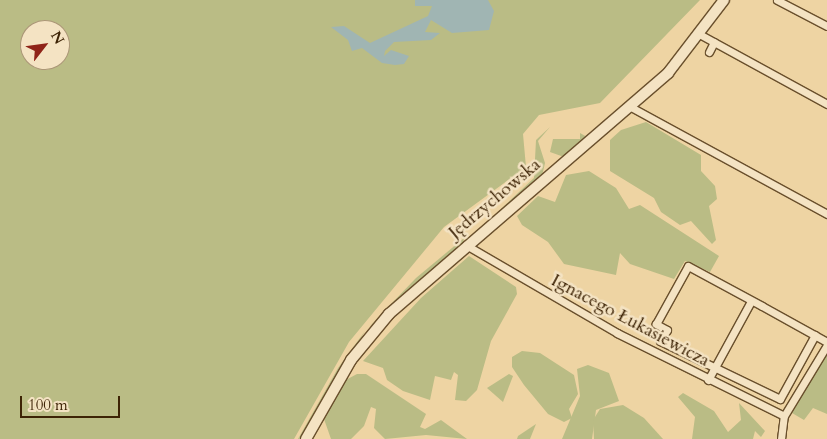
<!DOCTYPE html>
<meta charset="utf-8">
<style>
body{margin:0}
#map{position:relative;width:827px;height:439px;overflow:hidden;background:#eed4a3;font-family:Cardo,serif}
div>[style]{position:absolute}
[style*='--x']{left:calc(var(--x)*1px);top:calc(var(--y)*1px);width:calc(var(--w)*1px);rotate:calc(var(--a)*1deg)}
.green>*{inset:0;background:#babc85}
.water>*{inset:0;background:#a0b5b3}
.roads{filter:drop-shadow(1px 0 #694f2c) drop-shadow(-1px 0 #694f2c) drop-shadow(0 1px #694f2c) drop-shadow(0 -1px #694f2c)}
.minor>*{height:7px;margin:-3.5px;padding:0 3.5px;transform-origin:3.5px;border-radius:3.5px;background:#f4e3c3}
.secondary>*{height:10px;margin:-5px;padding:0 5px;transform-origin:5px;border-radius:5px;background:#f4e3c3}
span{translate:-50% -50%;white-space:nowrap;text-align:center;line-height:1.15;-webkit-text-stroke:5px #f4e3c3;paint-order:stroke}
.street-label{font-size:18px;color:#3d2305}
.north{position:absolute;left:20px;top:20px;width:50px;height:50px;box-sizing:border-box;background:#f4e3c3;border:1px solid #ab9677;border-radius:50%;rotate:60deg;font-size:14px;font-weight:700;line-height:20px;text-align:center;color:#3d2305}
.north::after{content:'';display:block;margin:auto;width:18px;height:22px;background:#8f2418;clip-path:polygon(50% 0,100% 100%,50% 72%,0 100%)}
.scale{position:absolute;left:20px;top:396px;width:100px;height:22px;box-sizing:border-box;border:2px solid #3d2305;border-top:0;padding-left:6px;font-size:15px;line-height:18px;white-space:nowrap;color:#3d2305;-webkit-text-stroke:4px #f4e3c3;paint-order:stroke}
</style>
<div id="map">
<div class="green">
<i style="clip-path:polygon(evenodd,0 0,700px 0,600px 103px,539px 115px,523px 134px,526px 167px,444px 227px,349px 342px,294px 439px,0 439px,0 0,30px 30px,60px 30px,60px 60px,30px 60px,30px 30px)"></i>
<i style="clip-path:polygon(646px 122px,701px 155px,701px 171px,715px 186px,717px 199px,709px 206px,716px 240px,712px 244px,691px 221px,680px 225px,661px 212px,654px 198px,610px 171px,610px 140px,621px 130px)"></i>
<i style="clip-path:polygon(550px 127px,538px 141px,545px 163px,542px 176px,474px 234px,534px 178px,536px 140px)"></i>
<i style="clip-path:polygon(580px 133px,587px 137px,564px 157px,550px 152px,553px 139px,580px 139px)"></i>
<i style="clip-path:polygon(589px 171px,616px 188px,629px 209px,640px 205px,719px 256px,710px 272px,685px 261px,674px 279px,630px 264px,620px 253px,616px 275px,564px 264px,548px 242px,522px 225px,517px 216px,538px 196px,555px 202px,566px 175px)"></i>
<i style="clip-path:polygon(464px 238px,463px 243px,369px 327px,416px 278px)"></i>
<i style="clip-path:polygon(469px 256px,516px 287px,517px 294px,491px 341px,477px 390px,466px 401px,455px 400px,458px 375px,454px 372px,451px 380px,435px 376px,430px 400px,403px 391px,387px 380px,383px 368px,363px 361px,421px 298px)"></i>
<i style="clip-path:polygon(365px 331px,303px 439px,298px 439px,338px 368px)"></i>
<i style="clip-path:polygon(522px 351px,540px 353px,574px 375px,578px 394px,569px 409px,572px 418px,564px 422px,548px 414px,524px 385px,512px 367px,512px 357px)"></i>
<i style="clip-path:polygon(827px 353px,827px 414px,813px 408px,804px 420px,792px 413px)"></i>
<i style="clip-path:polygon(588px 365px,609px 373px,619px 401px,596px 410px,592px 439px,562px 439px,580px 396px,577px 369px)"></i>
<i style="clip-path:polygon(357px 374px,366px 374px,426px 414px,420px 427px,425px 429px,441px 420px,467px 439px,426px 435px,385px 439px,374px 428px,376px 409px,371px 407px,364px 426px,351px 439px,331px 439px,324px 419px,342px 382px)"></i>
<i style="clip-path:polygon(509px 374px,513px 376px,503px 402px,487px 388px)"></i>
<i style="clip-path:polygon(683px 393px,714px 411px,728px 432px,741px 420px,739px 403px,765px 431px,761px 437px,755px 431px,753px 439px,692px 439px,695px 417px,678px 397px)"></i>
<i style="clip-path:polygon(623px 405px,644px 418px,663px 439px,594px 439px,593px 420px,600px 409px)"></i>
<i style="clip-path:polygon(536px 424px,530px 439px,517px 439px,518px 436px)"></i>
</div>
<div class="water">
<i style="clip-path:polygon(415px 0,488px 0,494px 11px,489px 30px,452px 33px,431px 20px,425px 32px,440px 33px,431px 40px,394px 42px,385px 51px,384px 56px,391px 50px,409px 56px,404px 64px,395px 65px,382px 63px,362px 48px,352px 51px,348px 40px,331px 27px,344px 26px,370px 43px,428px 16px,432px 6px,415px 6px)"></i>
</div>
<div class="roads">
<div class="minor">
<i style="--x:777;--y:0;--w:56;--a:27.5"></i>
<i style="--x:701;--y:35;--w:144;--a:28.7"></i>
<i style="--x:709;--y:52;--w:11;--a:-63"></i>
<i style="--x:629;--y:106;--w:226;--a:28.6"></i>
<i style="--x:466;--y:245;--w:175;--a:30.2"></i>
<i style="--x:617;--y:333;--w:186;--a:26.4"></i>
<i style="--x:815;--y:335;--w:73;--a:118.7"></i>
<i style="--x:780;--y:399;--w:133;--a:-154.2"></i>
<i style="--x:660;--y:341;--w:13;--a:-58"></i>
<i style="--x:667;--y:330;--w:13;--a:-151"></i>
<i style="--x:656;--y:324;--w:66;--a:-61.1"></i>
<i style="--x:688;--y:266;--w:84;--a:28.4"></i>
<i style="--x:762;--y:306;--w:74;--a:29"></i>
<i style="--x:708;--y:380;--w:90;--a:-61.4"></i>
<i style="--x:781;--y:439;--w:23;--a:-83"></i>
<i style="--x:784;--y:416;--w:83;--a:-58.8"></i>
</div>
<div class="secondary">
<i style="--x:306;--y:439;--w:91;--a:-60.3"></i>
<i style="--x:351;--y:360;--w:60;--a:-50.4"></i>
<i style="--x:389;--y:314;--w:369;--a:-40.8"></i>
<i style="--x:668;--y:73;--w:92;--a:-52.5"></i>
</div>
</div>
<div class="street-label">
<span style="left:495px;top:199px;rotate:-40deg">Jędrzychowska</span>
<span style="left:630px;top:321px;rotate:28deg">Ignacego Łukasiewicza</span>
</div>
<div class="north">N</div>
<div class="scale">100 m</div>
</div>
